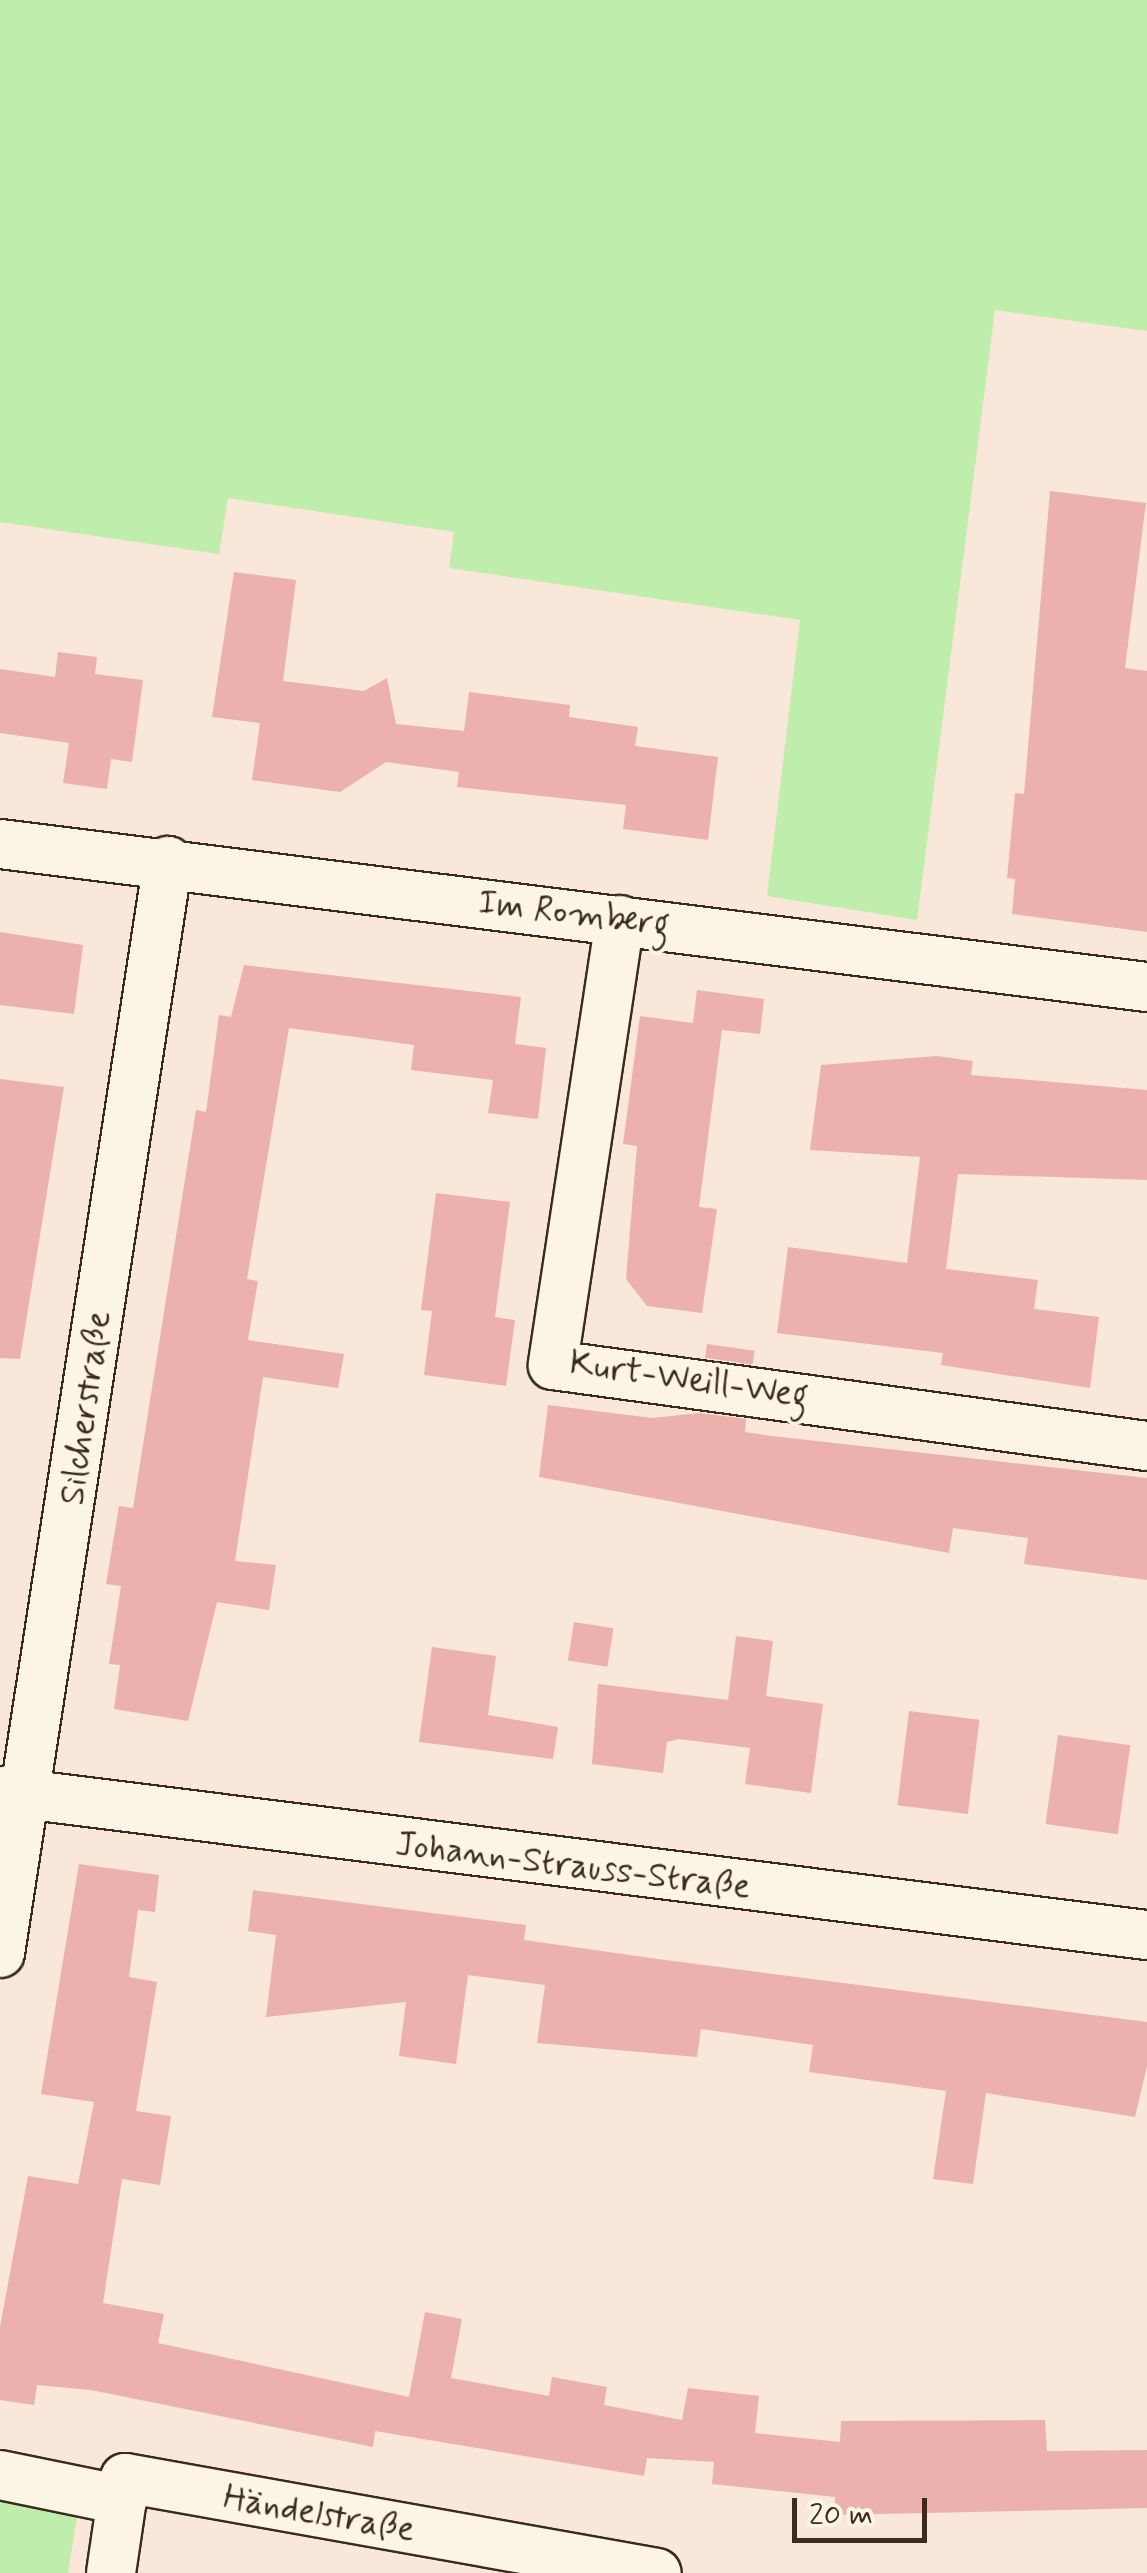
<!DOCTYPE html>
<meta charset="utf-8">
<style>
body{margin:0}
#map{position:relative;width:1147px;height:2573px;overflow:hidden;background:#f9e7da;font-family:Mynerve,sans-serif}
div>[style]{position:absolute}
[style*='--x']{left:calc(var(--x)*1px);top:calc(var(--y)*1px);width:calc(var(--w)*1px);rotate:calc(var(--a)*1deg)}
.green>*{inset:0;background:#bfedab}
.building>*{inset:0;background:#ecb1ad;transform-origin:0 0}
.roads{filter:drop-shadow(2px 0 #3b2a1e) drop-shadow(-2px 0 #3b2a1e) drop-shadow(0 2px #3b2a1e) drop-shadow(0 -2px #3b2a1e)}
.street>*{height:48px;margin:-24px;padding:0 24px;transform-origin:24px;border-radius:24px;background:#fcf5e5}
span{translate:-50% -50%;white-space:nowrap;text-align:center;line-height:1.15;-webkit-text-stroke:8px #fcf5e5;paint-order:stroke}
.street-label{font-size:35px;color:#3b2a1e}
.scale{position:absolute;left:792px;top:2498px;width:135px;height:45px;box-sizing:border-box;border:5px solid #3b2a1e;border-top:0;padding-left:12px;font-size:30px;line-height:35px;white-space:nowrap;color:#3b2a1e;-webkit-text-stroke:8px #fcf5e5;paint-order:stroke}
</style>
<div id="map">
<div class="green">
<i style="clip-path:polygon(0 0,1147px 0,1147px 331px,995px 310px,917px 920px,767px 896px,800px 620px,449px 568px,454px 532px,228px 498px,219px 554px,0 522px)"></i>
<i style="clip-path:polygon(0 2496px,78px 2510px,68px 2573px,0 2573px)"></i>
</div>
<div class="building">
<i style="clip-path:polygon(1050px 491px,1146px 503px,1125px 668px,1147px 671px,1147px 932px,1012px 914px,1015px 879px,1007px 878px,1015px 793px,1024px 794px)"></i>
<i style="clip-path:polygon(234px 572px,296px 580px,283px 681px,364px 691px,387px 678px,396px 724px,464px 731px,469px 692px,570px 705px,569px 717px,638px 727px,635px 746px,718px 757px,708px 840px,623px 829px,626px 805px,457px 787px,459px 772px,386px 762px,340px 792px,252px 780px,260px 723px,212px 717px)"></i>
<i style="clip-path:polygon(58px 652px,97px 657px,95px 674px,143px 680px,132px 762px,111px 759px,107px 789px,63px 783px,69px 743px,0 733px,0 669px,55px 677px)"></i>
<i style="clip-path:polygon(0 932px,83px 945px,74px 1014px,0 1005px)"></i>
<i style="clip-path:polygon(244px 965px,521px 997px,515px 1044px,546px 1048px,538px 1119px,488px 1113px,493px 1080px,411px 1070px,414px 1045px,289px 1028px,247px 1279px,258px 1281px,248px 1340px,344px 1354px,338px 1388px,263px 1377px,235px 1561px,276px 1565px,269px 1610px,217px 1602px,188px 1721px,114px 1709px,120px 1665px,109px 1664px,121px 1586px,106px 1584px,119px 1506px,133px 1508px,196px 1110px,206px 1112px,219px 1015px,231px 1017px)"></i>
<i style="clip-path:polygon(697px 990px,764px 999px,760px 1034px,722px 1030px,699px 1207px,717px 1209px,702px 1313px,647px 1306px,626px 1279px,637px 1146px,623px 1144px,640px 1016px,693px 1023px)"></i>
<i style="clip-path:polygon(937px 1056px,973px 1061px,971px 1075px,1147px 1090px,1147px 1180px,958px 1174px,946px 1269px,1038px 1280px,1034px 1309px,1099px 1317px,1090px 1388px,941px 1365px,943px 1353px,777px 1333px,788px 1247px,907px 1263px,920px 1157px,810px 1150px,821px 1065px)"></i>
<i style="clip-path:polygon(0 1079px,64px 1087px,20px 1359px,0 1358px)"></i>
<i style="clip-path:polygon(436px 1193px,510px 1202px,495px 1317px,515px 1320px,506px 1386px,424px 1375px,432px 1311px,421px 1310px)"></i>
<i style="left:707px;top:1344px;width:48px;height:14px;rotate:8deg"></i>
<i style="clip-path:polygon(548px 1405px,652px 1418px,700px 1413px,746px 1419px,745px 1432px,772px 1436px,1147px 1478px,1147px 1580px,1024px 1564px,1028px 1538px,953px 1528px,949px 1553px,539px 1477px)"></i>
<i style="left:574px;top:1622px;width:40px;height:39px;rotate:9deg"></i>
<i style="clip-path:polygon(736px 1636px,773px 1641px,766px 1696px,823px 1704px,811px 1793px,745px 1784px,750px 1748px,679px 1739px,667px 1742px,663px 1773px,592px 1764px,598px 1684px,728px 1700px)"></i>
<i style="clip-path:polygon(432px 1647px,496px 1656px,488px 1715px,558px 1727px,553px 1759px,419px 1742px)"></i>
<i style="left:909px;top:1711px;width:71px;height:95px;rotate:7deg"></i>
<i style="left:1058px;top:1735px;width:73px;height:90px;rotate:8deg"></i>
<i style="clip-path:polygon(79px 1864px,159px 1875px,155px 1912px,138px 1910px,129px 1977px,157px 1982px,136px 2111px,171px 2116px,160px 2185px,122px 2179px,103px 2303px,164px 2314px,158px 2343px,409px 2397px,425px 2312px,462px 2319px,451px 2378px,549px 2396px,552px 2377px,607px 2387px,604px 2405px,682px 2420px,688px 2388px,759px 2396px,755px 2433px,840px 2442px,841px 2421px,1045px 2420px,1047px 2451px,1147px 2450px,1147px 2508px,834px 2515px,835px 2497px,712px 2484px,714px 2462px,647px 2458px,644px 2476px,375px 2431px,373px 2447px,91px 2390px,37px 2385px,34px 2405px,0 2400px,0 2327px,28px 2176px,78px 2184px,94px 2102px,41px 2094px)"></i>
<i style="clip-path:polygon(253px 1890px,526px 1925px,524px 1940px,658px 1959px,1147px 2022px,1147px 2066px,1135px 2117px,986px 2093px,973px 2184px,933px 2179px,946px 2091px,809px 2072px,813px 2045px,701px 2029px,697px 2057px,537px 2043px,545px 1985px,468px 1975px,456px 2064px,399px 2056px,406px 2002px,266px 2017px,276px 1935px,248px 1931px)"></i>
</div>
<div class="roads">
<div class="street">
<i style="--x:0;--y:844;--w:1156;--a:7.11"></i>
<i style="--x:620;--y:920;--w:450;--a:98.6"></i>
<i style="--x:553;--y:1365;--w:599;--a:7.77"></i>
<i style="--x:0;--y:1791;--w:1156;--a:7.16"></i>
<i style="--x:0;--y:1953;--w:1105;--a:-81.25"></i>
<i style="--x:0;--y:2475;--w:125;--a:11.6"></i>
<i style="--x:111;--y:2573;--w:96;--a:-81.6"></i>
<i style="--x:125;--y:2478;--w:540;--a:10.12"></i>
</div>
</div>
<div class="street-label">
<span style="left:574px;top:914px;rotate:7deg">Im Romberg</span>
<span style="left:689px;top:1380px;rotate:8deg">Kurt-Weill-Weg</span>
<span style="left:86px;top:1408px;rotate:-82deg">Silcherstraße</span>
<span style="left:573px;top:1866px;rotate:7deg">Johann-Strauss-Straße</span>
<span style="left:319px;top:2514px;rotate:10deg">Händelstraße</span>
</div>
<div class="scale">20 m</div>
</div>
